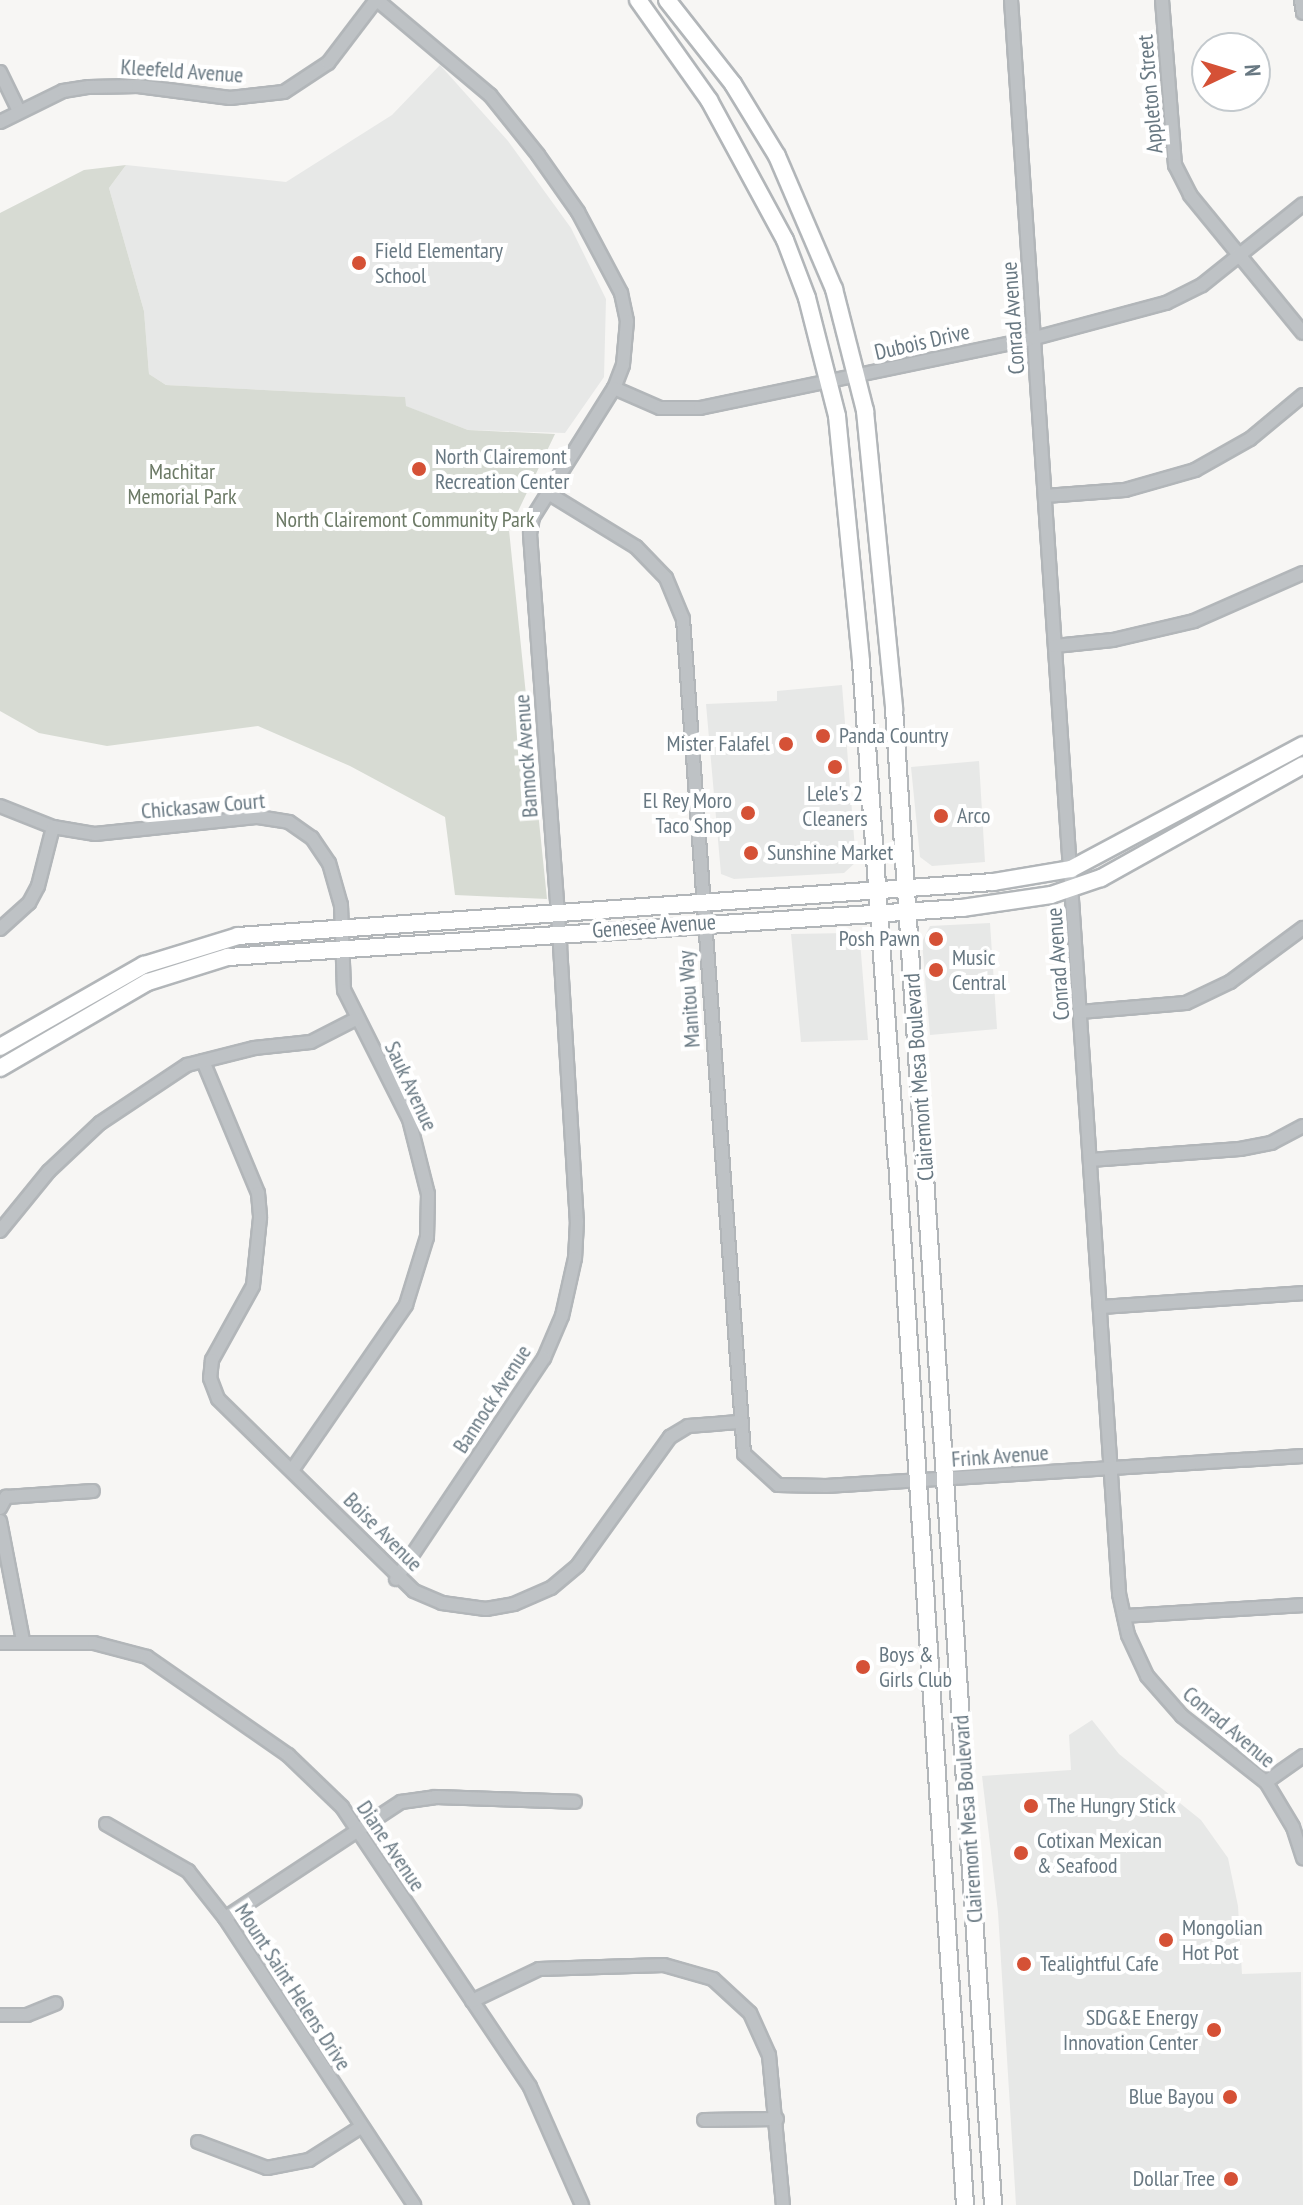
<!DOCTYPE html>
<style>
body{margin:0}
#map{position:relative;width:1303px;height:2205px;overflow:hidden;background:#f7f6f4;font-family:"PT Sans Narrow",sans-serif}
div>[style]{position:absolute}
[style*='--x']{left:calc(var(--x)*1px);top:calc(var(--y)*1px);width:calc(var(--w)*1px);rotate:calc(var(--a)*1deg)}
.built>*{inset:0;background:#e7e8e7}
.green>*{inset:0;background:#d7dbd3}
.roads{filter:drop-shadow(2px 0 #b2b6b9) drop-shadow(-2px 0 #b2b6b9) drop-shadow(0 2px #b2b6b9) drop-shadow(0 -2px #b2b6b9)}
.minor>*{height:12px;margin:-6px;padding:0 6px;transform-origin:6px;border-radius:6px;background:#bec2c5}
.major>*{height:16px;margin:-8px;padding:0 8px;transform-origin:8px;border-radius:8px;background:#fff}
.dots>*{width:22px;height:22px;translate:-50% -50%;box-sizing:border-box;border:4px solid #fff;border-radius:50%}
span{translate:-50% -50%;white-space:nowrap;text-align:center;line-height:1.15;-webkit-text-stroke:8px #fff;paint-order:stroke}
.street-label{font-size:22px;color:#687882}
.poi-label{font-size:22px;color:#687882}
.left{translate:0 -50%;text-align:left}
.right{translate:-100% -50%;text-align:right}
.park-label{font-size:22px;color:#6c7a66}
.north{position:absolute;left:1191px;top:32px;width:80px;height:80px;box-sizing:border-box;background:#fff;border:2px solid #c3c9cd;border-radius:50%;rotate:86deg;font-size:22px;font-weight:700;line-height:32px;text-align:center;color:#687882}
.north::after{content:'';display:block;margin:auto;width:28px;height:36px;background:#d55136;clip-path:polygon(50% 0,100% 100%,50% 72%,0 100%)}
</style>
<div id="map">
<div class="built">
<i style="clip-path:polygon(440px 65px,508px 141px,571px 228px,606px 299px,604px 377px,565px 433px,468px 430px,405px 406px,404px 397px,166px 385px,149px 374px,144px 311px,109px 188px,126px 165px,286px 182px,392px 115px)"></i>
<i style="clip-path:polygon(842px 685px,856px 862px,844px 873px,734px 879px,721px 874px,706px 704px,777px 701px,777px 691px)"></i>
<i style="clip-path:polygon(979px 761px,985px 862px,932px 866px,920px 857px,911px 767px)"></i>
<i style="clip-path:polygon(990px 923px,997px 1029px,930px 1035px,922px 942px,930px 926px)"></i>
<i style="clip-path:polygon(848px 933px,860px 941px,868px 1040px,801px 1042px,791px 934px)"></i>
<i style="clip-path:polygon(1092px 1720px,1119px 1754px,1201px 1820px,1228px 1858px,1238px 1906px,1242px 1974px,1301px 1972px,1303px 2205px,1016px 2205px,998px 1912px,982px 1776px,1071px 1770px,1069px 1735px)"></i>
</div>
<div class="green">
<i style="clip-path:polygon(126px 165px,109px 188px,144px 311px,149px 374px,166px 385px,405px 397px,406px 406px,468px 430px,555px 434px,509px 530px,547px 899px,455px 895px,445px 817px,350px 766px,258px 726px,107px 746px,39px 733px,0 711px,0 213px,84px 170px)"></i>
</div>
<div class="roads">
<div class="minor">
<i style="--x:377;--y:0;--w:148;--a:40.1"></i>
<i style="--x:490;--y:95;--w:77;--a:51.3"></i>
<i style="--x:538;--y:155;--w:70;--a:54.9"></i>
<i style="--x:578;--y:212;--w:92;--a:62"></i>
<i style="--x:621;--y:293;--w:29;--a:78"></i>
<i style="--x:627;--y:321;--w:44;--a:95.2"></i>
<i style="--x:623;--y:365;--w:25;--a:111"></i>
<i style="--x:614;--y:388;--w:152;--a:122.1"></i>
<i style="--x:533;--y:517;--w:17;--a:100"></i>
<i style="--x:530;--y:534;--w:413;--a:85.8"></i>
<i style="--x:560;--y:946;--w:276;--a:86.5"></i>
<i style="--x:577;--y:1221;--w:37;--a:93"></i>
<i style="--x:575;--y:1258;--w:59;--a:102.6"></i>
<i style="--x:562;--y:1316;--w:46;--a:113.2"></i>
<i style="--x:544;--y:1358;--w:266;--a:123.8"></i>
<i style="--x:1011;--y:0;--w:1598;--a:86.12"></i>
<i style="--x:1119;--y:1594;--w:42;--a:77.6"></i>
<i style="--x:1128;--y:1635;--w:45;--a:65.1"></i>
<i style="--x:1147;--y:1676;--w:53;--a:48.8"></i>
<i style="--x:1182;--y:1716;--w:107;--a:38.2"></i>
<i style="--x:1266;--y:1782;--w:52;--a:59"></i>
<i style="--x:1293;--y:1827;--w:33;--a:72"></i>
<i style="--x:1162;--y:0;--w:166;--a:85.5"></i>
<i style="--x:1175;--y:165;--w:34;--a:63"></i>
<i style="--x:1190;--y:195;--w:178;--a:50.7"></i>
<i style="--x:1301;--y:0;--w:13;--a:81"></i>
<i style="--x:0;--y:72;--w:41;--a:64.1"></i>
<i style="--x:0;--y:122;--w:70;--a:-26.2"></i>
<i style="--x:63;--y:91;--w:26;--a:-9"></i>
<i style="--x:89;--y:87;--w:49;--a:-1.2"></i>
<i style="--x:138;--y:86;--w:93;--a:7.4"></i>
<i style="--x:230;--y:98;--w:54;--a:-6.3"></i>
<i style="--x:284;--y:92;--w:53;--a:-33.4"></i>
<i style="--x:328;--y:63;--w:79;--a:-52.7"></i>
<i style="--x:614;--y:388;--w:50;--a:23.5"></i>
<i style="--x:660;--y:408;--w:40;--a:0"></i>
<i style="--x:700;--y:408;--w:342;--a:-11.8"></i>
<i style="--x:1035;--y:338;--w:136;--a:-15"></i>
<i style="--x:1166;--y:303;--w:40;--a:-26.6"></i>
<i style="--x:1202;--y:285;--w:129;--a:-38.7"></i>
<i style="--x:548;--y:493;--w:103;--a:31.5"></i>
<i style="--x:636;--y:547;--w:43;--a:45.9"></i>
<i style="--x:666;--y:578;--w:44;--a:67.5"></i>
<i style="--x:683;--y:619;--w:837;--a:85.82"></i>
<i style="--x:744;--y:1454;--w:46;--a:42.4"></i>
<i style="--x:778;--y:1485;--w:48;--a:1.2"></i>
<i style="--x:826;--y:1486;--w:478;--a:-3.6"></i>
<i style="--x:1045;--y:496;--w:80;--a:-4.3"></i>
<i style="--x:1125;--y:490;--w:73;--a:-15.9"></i>
<i style="--x:1195;--y:470;--w:63;--a:-29.4"></i>
<i style="--x:1250;--y:439;--w:69;--a:-39.7"></i>
<i style="--x:1055;--y:646;--w:58;--a:-5.9"></i>
<i style="--x:1113;--y:640;--w:83;--a:-13.2"></i>
<i style="--x:1194;--y:621;--w:119;--a:-23.8"></i>
<i style="--x:0;--y:806;--w:57;--a:21.6"></i>
<i style="--x:53;--y:827;--w:43;--a:9.5"></i>
<i style="--x:95;--y:834;--w:164;--a:-6"></i>
<i style="--x:258;--y:817;--w:31;--a:9"></i>
<i style="--x:289;--y:822;--w:28;--a:35"></i>
<i style="--x:312;--y:838;--w:30;--a:56"></i>
<i style="--x:329;--y:863;--w:44;--a:74.1"></i>
<i style="--x:341;--y:905;--w:85;--a:88"></i>
<i style="--x:344;--y:990;--w:144;--a:63.3"></i>
<i style="--x:409;--y:1119;--w:77;--a:75.8"></i>
<i style="--x:428;--y:1194;--w:43;--a:91.3"></i>
<i style="--x:427;--y:1237;--w:71;--a:107.2"></i>
<i style="--x:406;--y:1305;--w:199;--a:124.6"></i>
<i style="--x:0;--y:929;--w:39;--a:-42"></i>
<i style="--x:29;--y:903;--w:19;--a:-62"></i>
<i style="--x:38;--y:886;--w:61;--a:-75.7"></i>
<i style="--x:1080;--y:1012;--w:106;--a:-4.9"></i>
<i style="--x:1186;--y:1003;--w:49;--a:-25.5"></i>
<i style="--x:1230;--y:982;--w:91;--a:-36.5"></i>
<i style="--x:203;--y:1061;--w:143;--a:67.4"></i>
<i style="--x:258;--y:1193;--w:25;--a:85"></i>
<i style="--x:260;--y:1218;--w:68;--a:95.9"></i>
<i style="--x:253;--y:1286;--w:85;--a:119"></i>
<i style="--x:212;--y:1360;--w:18;--a:96"></i>
<i style="--x:210;--y:1378;--w:22;--a:69"></i>
<i style="--x:218;--y:1399;--w:274;--a:44.4"></i>
<i style="--x:414;--y:1591;--w:30;--a:23"></i>
<i style="--x:442;--y:1603;--w:44;--a:7.8"></i>
<i style="--x:486;--y:1609;--w:28;--a:-10"></i>
<i style="--x:514;--y:1604;--w:40;--a:-23.4"></i>
<i style="--x:551;--y:1588;--w:35;--a:-40"></i>
<i style="--x:578;--y:1565;--w:158;--a:-54.3"></i>
<i style="--x:670;--y:1437;--w:21;--a:-31"></i>
<i style="--x:688;--y:1426;--w:51;--a:-4.5"></i>
<i style="--x:1090;--y:1160;--w:150;--a:-4.2"></i>
<i style="--x:1240;--y:1149;--w:32;--a:-11"></i>
<i style="--x:1271;--y:1143;--w:36;--a:-28"></i>
<i style="--x:0;--y:1231;--w:77;--a:-50.8"></i>
<i style="--x:49;--y:1171;--w:70;--a:-43.3"></i>
<i style="--x:100;--y:1123;--w:105;--a:-33.7"></i>
<i style="--x:187;--y:1065;--w:69;--a:-14.2"></i>
<i style="--x:254;--y:1048;--w:57;--a:-6"></i>
<i style="--x:311;--y:1042;--w:51;--a:-27.1"></i>
<i style="--x:1100;--y:1307;--w:203;--a:-3.9"></i>
<i style="--x:0;--y:1508;--w:13;--a:-61"></i>
<i style="--x:6;--y:1497;--w:87;--a:-3.9"></i>
<i style="--x:0;--y:1521;--w:122;--a:79.1"></i>
<i style="--x:1124;--y:1616;--w:179;--a:-3.5"></i>
<i style="--x:0;--y:1643;--w:94;--a:0"></i>
<i style="--x:94;--y:1643;--w:55;--a:14.8"></i>
<i style="--x:147;--y:1657;--w:172;--a:34.8"></i>
<i style="--x:288;--y:1755;--w:75;--a:43.9"></i>
<i style="--x:342;--y:1807;--w:337;--a:56.1"></i>
<i style="--x:530;--y:2087;--w:129;--a:66.2"></i>
<i style="--x:1266;--y:1782;--w:45;--a:-35.1"></i>
<i style="--x:106;--y:1824;--w:95;--a:29.8"></i>
<i style="--x:188;--y:1871;--w:60;--a:51.8"></i>
<i style="--x:225;--y:1918;--w:344;--a:56.6"></i>
<i style="--x:225;--y:1918;--w:211;--a:-33.4"></i>
<i style="--x:401;--y:1802;--w:34;--a:-8"></i>
<i style="--x:435;--y:1797;--w:140;--a:2"></i>
<i style="--x:472;--y:2001;--w:74;--a:-25.5"></i>
<i style="--x:539;--y:1969;--w:125;--a:-1.8"></i>
<i style="--x:664;--y:1965;--w:51;--a:15.9"></i>
<i style="--x:713;--y:1979;--w:50;--a:42.6"></i>
<i style="--x:750;--y:2013;--w:46;--a:65.7"></i>
<i style="--x:769;--y:2055;--w:151;--a:84.7"></i>
<i style="--x:0;--y:2015;--w:27;--a:0"></i>
<i style="--x:27;--y:2015;--w:31;--a:-22"></i>
<i style="--x:704;--y:2120;--w:73;--a:-0.8"></i>
<i style="--x:198;--y:2142;--w:74;--a:20.6"></i>
<i style="--x:267;--y:2168;--w:43;--a:-10.8"></i>
<i style="--x:309;--y:2160;--w:62;--a:-32.4"></i>
</div>
<div class="major">
<i style="--x:638;--y:0;--w:123;--a:54.6"></i>
<i style="--x:709;--y:100;--w:159;--a:61.5"></i>
<i style="--x:785;--y:240;--w:62;--a:69.2"></i>
<i style="--x:807;--y:298;--w:122;--a:75.7"></i>
<i style="--x:837;--y:416;--w:247;--a:84.4"></i>
<i style="--x:861;--y:662;--w:498;--a:85.9"></i>
<i style="--x:897;--y:1159;--w:1048;--a:86.28"></i>
<i style="--x:667;--y:0;--w:107;--a:51.8"></i>
<i style="--x:733;--y:84;--w:84;--a:58.6"></i>
<i style="--x:777;--y:156;--w:145;--a:66.8"></i>
<i style="--x:834;--y:289;--w:126;--a:75.7"></i>
<i style="--x:865;--y:411;--w:299;--a:84.4"></i>
<i style="--x:894;--y:709;--w:1499;--a:86.21"></i>
<i style="--x:0;--y:1047;--w:166;--a:-29.7"></i>
<i style="--x:144;--y:965;--w:98;--a:-17.1"></i>
<i style="--x:238;--y:936;--w:757;--a:-4.09"></i>
<i style="--x:993;--y:882;--w:79;--a:-9.5"></i>
<i style="--x:1071;--y:869;--w:263;--a:-28.1"></i>
<i style="--x:0;--y:1068;--w:171;--a:-30.2"></i>
<i style="--x:148;--y:982;--w:84;--a:-17.4"></i>
<i style="--x:228;--y:957;--w:736;--a:-3.82"></i>
<i style="--x:962;--y:908;--w:90;--a:-8.3"></i>
<i style="--x:1051;--y:895;--w:53;--a:-18.8"></i>
<i style="--x:1101;--y:878;--w:231;--a:-29.2"></i>
</div>
</div>
<div class="dots">
<i style="left:359px;top:263px;background:#d55136"></i>
<i style="left:419px;top:469px;background:#d55136"></i>
<i style="left:823px;top:736px;background:#d55136"></i>
<i style="left:786px;top:744px;background:#d55136"></i>
<i style="left:835px;top:767px;background:#d55136"></i>
<i style="left:748px;top:813px;background:#d55136"></i>
<i style="left:941px;top:816px;background:#d55136"></i>
<i style="left:751px;top:853px;background:#d55136"></i>
<i style="left:936px;top:939px;background:#d55136"></i>
<i style="left:936px;top:970px;background:#d55136"></i>
<i style="left:863px;top:1667px;background:#d55136"></i>
<i style="left:1031px;top:1806px;background:#d55136"></i>
<i style="left:1021px;top:1853px;background:#d55136"></i>
<i style="left:1166px;top:1940px;background:#d55136"></i>
<i style="left:1024px;top:1964px;background:#d55136"></i>
<i style="left:1214px;top:2030px;background:#d55136"></i>
<i style="left:1230px;top:2097px;background:#d55136"></i>
<i style="left:1231px;top:2179px;background:#d55136"></i>
</div>
<div class="street-label">
<span style="left:182px;top:71px;rotate:4deg">Kleefeld Avenue</span>
<span style="left:1150px;top:94px;rotate:-95deg">Appleton Street</span>
<span style="left:1013px;top:318px;rotate:-94deg">Conrad Avenue</span>
<span style="left:922px;top:342px;rotate:-13deg">Dubois Drive</span>
<span style="left:526px;top:756px;rotate:-94deg">Bannock Avenue</span>
<span style="left:203px;top:806px;rotate:-5deg">Chickasaw Court</span>
<span style="left:654px;top:926px;rotate:-4deg">Genesee Avenue</span>
<span style="left:1058px;top:964px;rotate:-94deg">Conrad Avenue</span>
<span style="left:689px;top:999px;rotate:-94deg">Manitou Way</span>
<span style="left:919px;top:1077px;rotate:-94deg">Clairemont Mesa Boulevard</span>
<span style="left:411px;top:1086px;rotate:65deg">Sauk Avenue</span>
<span style="left:492px;top:1399px;rotate:-57deg">Bannock Avenue</span>
<span style="left:1000px;top:1456px;rotate:-4deg">Frink Avenue</span>
<span style="left:383px;top:1532px;rotate:45deg">Boise Avenue</span>
<span style="left:1229px;top:1727px;rotate:40deg">Conrad Avenue</span>
<span style="left:968px;top:1819px;rotate:-94deg">Clairemont Mesa Boulevard</span>
<span style="left:391px;top:1846px;rotate:56deg">Diane Avenue</span>
<span style="left:293px;top:1987px;rotate:57deg">Mount Saint Helens Drive</span>
</div>
<div class="poi-label">
<span class="left" style="left:375px;top:263px">Field Elementary<br>School</span>
<span class="left" style="left:435px;top:469px">North Clairemont<br>Recreation Center</span>
<span class="left" style="left:839px;top:736px">Panda Country</span>
<span class="right" style="left:770px;top:744px">Mister Falafel</span>
<span style="left:835px;top:806px">Lele's 2<br>Cleaners</span>
<span class="right" style="left:732px;top:813px">El Rey Moro<br>Taco Shop</span>
<span class="left" style="left:957px;top:816px">Arco</span>
<span class="left" style="left:767px;top:853px">Sunshine Market</span>
<span class="right" style="left:920px;top:939px">Posh Pawn</span>
<span class="left" style="left:952px;top:970px">Music<br>Central</span>
<span class="left" style="left:879px;top:1667px">Boys &amp;<br>Girls Club</span>
<span class="left" style="left:1047px;top:1806px">The Hungry Stick</span>
<span class="left" style="left:1037px;top:1853px">Cotixan Mexican<br>&amp; Seafood</span>
<span class="left" style="left:1182px;top:1940px">Mongolian<br>Hot Pot</span>
<span class="left" style="left:1040px;top:1964px">Tealightful Cafe</span>
<span class="right" style="left:1198px;top:2030px">SDG&amp;E Energy<br>Innovation Center</span>
<span class="right" style="left:1214px;top:2097px">Blue Bayou</span>
<span class="right" style="left:1215px;top:2179px">Dollar Tree</span>
</div>
<div class="park-label">
<span style="left:182px;top:484px">Machitar<br>Memorial Park</span>
<span style="left:405px;top:520px">North Clairemont Community Park</span>
</div>
<div class="north">N</div>
</div>
